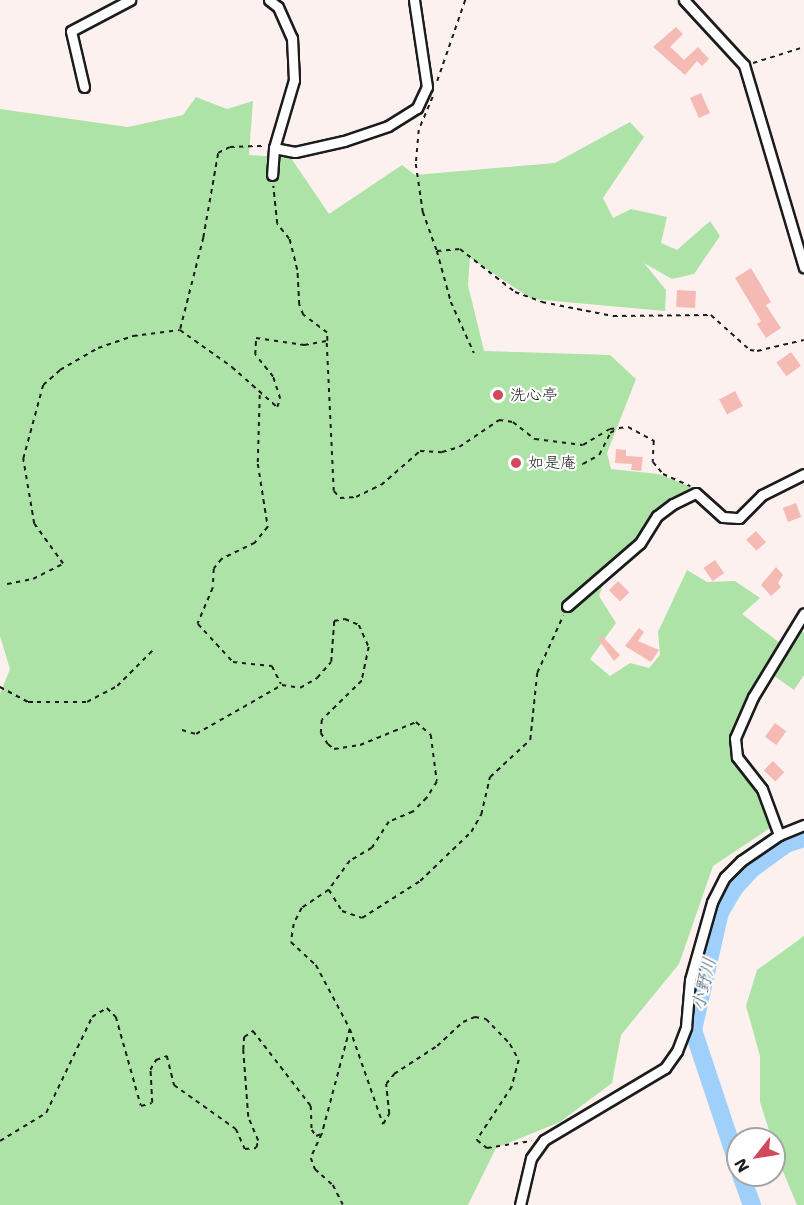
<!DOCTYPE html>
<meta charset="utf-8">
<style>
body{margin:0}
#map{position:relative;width:804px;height:1205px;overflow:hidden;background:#fdf1f0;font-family:"Shantell Sans","Klee One",sans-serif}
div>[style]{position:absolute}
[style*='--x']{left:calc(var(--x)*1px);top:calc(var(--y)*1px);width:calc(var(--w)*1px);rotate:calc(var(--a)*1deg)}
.green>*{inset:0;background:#ade3a6}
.river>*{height:18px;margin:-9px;padding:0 9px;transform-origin:9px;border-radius:9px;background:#9fd0fc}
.building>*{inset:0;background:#f6bab5;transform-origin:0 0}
.path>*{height:1.5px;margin-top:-0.75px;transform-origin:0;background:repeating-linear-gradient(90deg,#1c1c1c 0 4.5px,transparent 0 9px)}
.roads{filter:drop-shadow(2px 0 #1c1c1c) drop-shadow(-2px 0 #1c1c1c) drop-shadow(0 2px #1c1c1c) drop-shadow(0 -2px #1c1c1c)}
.minor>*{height:9px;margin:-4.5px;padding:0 4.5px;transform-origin:4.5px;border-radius:4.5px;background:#fff}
.dots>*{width:16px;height:16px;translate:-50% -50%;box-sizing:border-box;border:3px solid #fff;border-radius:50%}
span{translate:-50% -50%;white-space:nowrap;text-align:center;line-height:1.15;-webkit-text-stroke:4.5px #fff;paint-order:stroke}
.poi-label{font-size:16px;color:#1c1c1c}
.left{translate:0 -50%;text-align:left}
.water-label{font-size:18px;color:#4a5b6a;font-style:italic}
.north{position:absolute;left:726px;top:1127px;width:60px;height:60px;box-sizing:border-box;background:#fff;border:2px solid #a4a4a4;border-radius:50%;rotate:239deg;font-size:16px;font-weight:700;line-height:24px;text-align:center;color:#1c1c1c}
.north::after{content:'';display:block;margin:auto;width:21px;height:27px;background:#d1495b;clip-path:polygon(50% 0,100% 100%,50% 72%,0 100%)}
</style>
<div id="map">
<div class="green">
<i style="clip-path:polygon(196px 97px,227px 109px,253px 101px,249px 155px,291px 158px,329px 214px,402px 165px,415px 175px,555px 163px,630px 122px,644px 137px,603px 198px,613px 218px,631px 209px,667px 217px,661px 243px,677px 250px,710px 221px,720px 236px,694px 274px,672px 279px,644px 263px,666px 290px,665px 311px,532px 299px,470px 258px,468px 285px,484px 351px,610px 355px,636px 379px,607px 453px,611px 469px,658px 474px,692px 487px,690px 496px,658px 509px,607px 574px,599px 596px,616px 623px,590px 659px,610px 676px,630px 663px,649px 668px,660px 655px,658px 632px,687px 570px,707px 582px,735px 581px,760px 598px,742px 614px,785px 647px,797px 626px,804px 633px,804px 675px,794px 690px,770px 673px,735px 738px,733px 759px,762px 789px,770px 828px,713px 866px,679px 964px,621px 1035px,612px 1083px,560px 1122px,496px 1148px,468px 1205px,0 1205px,0 694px,10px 669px,0 636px,0 109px,128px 127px,183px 115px)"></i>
<i style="clip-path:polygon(804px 936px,804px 1205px,797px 1205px,779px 1162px,760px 1102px,760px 1056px,746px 1006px,757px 970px)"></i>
</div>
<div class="river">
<i style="--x:738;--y:1165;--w:142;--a:-108.4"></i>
<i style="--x:693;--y:1030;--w:121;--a:-77.1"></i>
<i style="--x:720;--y:912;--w:29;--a:-59"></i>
<i style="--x:735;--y:887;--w:26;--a:-47"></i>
<i style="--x:753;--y:868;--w:41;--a:-36"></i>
<i style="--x:786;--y:844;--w:19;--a:-18"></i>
<i style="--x:741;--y:1175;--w:32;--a:70"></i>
</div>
<div class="building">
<i style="clip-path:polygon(676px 27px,683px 34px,670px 47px,678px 54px,684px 60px,698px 47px,709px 59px,702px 66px,697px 61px,685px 75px,653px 47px)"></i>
<i style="left:701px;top:93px;width:22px;height:12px;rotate:66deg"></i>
<i style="clip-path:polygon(751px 268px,771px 302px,766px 305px,781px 328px,766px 338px,757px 324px,761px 321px,735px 278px)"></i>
<i style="left:677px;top:290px;width:19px;height:17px;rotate:3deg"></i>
<i style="left:791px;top:352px;width:17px;height:18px;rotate:54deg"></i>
<i style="left:735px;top:391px;width:17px;height:18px;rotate:62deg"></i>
<i style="clip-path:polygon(616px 449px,626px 450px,626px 456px,643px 457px,641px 471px,631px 470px,632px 464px,615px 463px)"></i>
<i style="left:796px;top:503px;width:15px;height:14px;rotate:70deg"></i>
<i style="left:756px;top:531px;width:15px;height:13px;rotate:48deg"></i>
<i style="left:715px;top:560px;width:16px;height:14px;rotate:55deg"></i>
<i style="clip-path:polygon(776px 567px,783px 575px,778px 583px,781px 587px,771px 596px,761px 585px)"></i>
<i style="left:618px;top:581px;width:16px;height:13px;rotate:45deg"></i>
<i style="clip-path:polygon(639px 628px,644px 632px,638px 641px,659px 650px,651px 662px,625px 646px)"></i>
<i style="clip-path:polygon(602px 636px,620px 655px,614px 661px,598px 639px)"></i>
<i style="left:775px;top:723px;width:14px;height:17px;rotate:36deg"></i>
<i style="left:773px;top:761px;width:16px;height:13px;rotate:45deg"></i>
</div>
<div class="path">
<i style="--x:753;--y:63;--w:53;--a:-17.4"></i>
<i style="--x:437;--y:81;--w:86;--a:-70.9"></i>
<i style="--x:433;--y:97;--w:36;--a:113"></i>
<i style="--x:419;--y:130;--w:34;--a:95"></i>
<i style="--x:416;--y:164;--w:49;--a:81.7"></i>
<i style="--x:423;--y:212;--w:41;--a:70.3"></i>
<i style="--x:437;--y:251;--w:23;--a:-5"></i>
<i style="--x:460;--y:249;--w:70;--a:38"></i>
<i style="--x:515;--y:292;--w:29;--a:20"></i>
<i style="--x:542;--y:302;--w:72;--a:11.2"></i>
<i style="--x:613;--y:316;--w:98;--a:-0.6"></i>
<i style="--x:711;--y:315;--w:52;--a:41.9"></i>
<i style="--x:750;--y:350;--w:7;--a:8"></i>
<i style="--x:757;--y:351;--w:48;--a:-13.2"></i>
<i style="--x:437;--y:251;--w:53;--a:74.6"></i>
<i style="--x:451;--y:302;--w:56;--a:65.7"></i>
<i style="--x:180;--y:329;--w:94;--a:-75.8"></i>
<i style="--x:203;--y:238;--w:86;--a:-80"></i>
<i style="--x:218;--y:153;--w:13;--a:-27"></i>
<i style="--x:230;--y:147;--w:35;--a:-2"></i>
<i style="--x:327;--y:343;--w:148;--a:87.3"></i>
<i style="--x:334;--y:491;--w:9;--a:49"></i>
<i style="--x:340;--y:498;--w:16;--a:-4"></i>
<i style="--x:356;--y:497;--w:28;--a:-26"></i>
<i style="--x:381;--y:485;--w:52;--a:-41.1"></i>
<i style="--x:420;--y:451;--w:22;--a:3"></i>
<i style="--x:442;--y:452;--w:18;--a:-16"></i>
<i style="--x:459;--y:447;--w:48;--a:-34"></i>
<i style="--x:499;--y:420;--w:14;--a:8"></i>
<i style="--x:513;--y:422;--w:28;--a:38"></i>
<i style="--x:535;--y:439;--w:48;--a:7.1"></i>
<i style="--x:583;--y:445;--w:31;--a:-31"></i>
<i style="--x:610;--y:429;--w:18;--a:-6"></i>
<i style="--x:628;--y:427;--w:30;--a:28"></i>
<i style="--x:654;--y:441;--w:21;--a:93"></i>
<i style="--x:653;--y:462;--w:16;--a:50"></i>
<i style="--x:663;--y:474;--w:30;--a:24"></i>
<i style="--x:260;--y:395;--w:69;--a:91.7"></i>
<i style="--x:258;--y:464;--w:64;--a:81"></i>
<i style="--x:268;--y:527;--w:21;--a:129"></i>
<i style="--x:255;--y:543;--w:37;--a:154"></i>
<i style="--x:222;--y:559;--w:13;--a:129"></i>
<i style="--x:214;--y:569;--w:19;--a:93"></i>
<i style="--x:213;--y:588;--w:39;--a:113"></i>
<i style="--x:198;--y:624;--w:52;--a:47.4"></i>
<i style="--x:233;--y:662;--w:39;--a:6"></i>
<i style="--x:272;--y:666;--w:20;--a:63"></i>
<i style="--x:555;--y:468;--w:28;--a:-8"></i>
<i style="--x:583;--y:464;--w:18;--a:-29"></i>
<i style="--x:599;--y:455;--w:25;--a:-63"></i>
<i style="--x:610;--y:433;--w:9;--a:-27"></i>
<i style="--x:7;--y:584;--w:26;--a:-11"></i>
<i style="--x:33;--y:579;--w:34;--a:-27"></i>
<i style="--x:63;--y:564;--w:49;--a:-125.9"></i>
<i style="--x:34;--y:524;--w:66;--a:-99.6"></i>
<i style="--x:23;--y:459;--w:77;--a:-74.9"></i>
<i style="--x:43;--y:385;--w:23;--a:-41"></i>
<i style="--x:60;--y:370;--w:44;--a:-30.1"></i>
<i style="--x:98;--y:348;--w:37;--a:-19"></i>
<i style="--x:133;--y:336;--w:47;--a:-7.3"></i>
<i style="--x:180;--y:330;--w:64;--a:35.4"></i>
<i style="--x:232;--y:367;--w:60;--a:41.6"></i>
<i style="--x:277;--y:407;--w:9;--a:-69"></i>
<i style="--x:280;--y:399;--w:23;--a:-108"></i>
<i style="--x:273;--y:377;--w:28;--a:-129"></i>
<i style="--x:255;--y:355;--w:17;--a:-87"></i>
<i style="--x:256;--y:338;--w:49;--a:8.3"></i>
<i style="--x:304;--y:345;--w:23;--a:-10"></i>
<i style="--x:327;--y:341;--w:8;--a:-90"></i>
<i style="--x:327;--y:333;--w:30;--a:-143"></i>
<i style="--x:303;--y:315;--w:11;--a:-112"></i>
<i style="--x:299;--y:305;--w:35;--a:-93"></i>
<i style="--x:297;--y:270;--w:32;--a:-104"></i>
<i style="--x:289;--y:239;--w:19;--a:-129"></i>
<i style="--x:277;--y:224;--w:38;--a:-96"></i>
<i style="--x:0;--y:687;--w:32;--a:28"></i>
<i style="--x:28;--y:702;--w:59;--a:0"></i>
<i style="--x:87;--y:702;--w:34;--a:-28"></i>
<i style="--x:117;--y:686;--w:51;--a:-45"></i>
<i style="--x:182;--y:730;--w:15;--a:16"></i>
<i style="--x:196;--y:734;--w:99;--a:-29.7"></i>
<i style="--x:282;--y:685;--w:18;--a:9"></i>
<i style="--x:300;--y:688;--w:20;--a:-30"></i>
<i style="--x:317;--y:678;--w:21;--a:-49"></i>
<i style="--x:331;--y:662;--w:41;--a:-85.8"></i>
<i style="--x:334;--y:621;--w:11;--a:-10"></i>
<i style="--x:345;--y:619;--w:15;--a:23"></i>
<i style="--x:359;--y:625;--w:24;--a:66"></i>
<i style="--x:369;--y:647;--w:35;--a:102"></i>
<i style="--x:362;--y:681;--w:56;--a:135.7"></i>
<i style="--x:322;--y:720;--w:13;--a:94"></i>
<i style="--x:321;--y:733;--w:13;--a:58"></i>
<i style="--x:328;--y:744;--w:8;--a:40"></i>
<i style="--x:334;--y:749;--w:26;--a:-9"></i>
<i style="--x:360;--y:745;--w:61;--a:-22.3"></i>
<i style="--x:416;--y:722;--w:20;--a:41"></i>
<i style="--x:431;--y:735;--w:47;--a:82.7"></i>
<i style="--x:437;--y:782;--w:19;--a:122"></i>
<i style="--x:427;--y:798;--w:20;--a:135"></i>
<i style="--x:413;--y:812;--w:26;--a:157"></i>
<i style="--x:389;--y:822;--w:31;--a:123"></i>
<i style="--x:372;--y:848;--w:26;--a:149"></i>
<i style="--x:350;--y:861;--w:36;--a:126"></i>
<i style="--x:329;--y:890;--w:32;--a:146"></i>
<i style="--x:302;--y:908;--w:18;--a:117"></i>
<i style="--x:294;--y:924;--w:18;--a:99"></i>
<i style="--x:291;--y:942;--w:34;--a:43"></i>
<i style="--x:316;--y:965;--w:72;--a:62"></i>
<i style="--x:350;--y:1029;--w:109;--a:104.9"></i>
<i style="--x:322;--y:1134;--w:26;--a:115"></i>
<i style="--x:311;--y:1158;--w:12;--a:70"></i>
<i style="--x:315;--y:1169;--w:24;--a:42"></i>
<i style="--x:333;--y:1185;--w:22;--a:63"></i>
<i style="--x:329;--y:890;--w:25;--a:58"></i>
<i style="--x:342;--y:911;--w:21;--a:19"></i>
<i style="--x:362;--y:918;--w:69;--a:-32.5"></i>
<i style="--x:420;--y:881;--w:71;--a:-43.9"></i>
<i style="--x:471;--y:832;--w:20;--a:-60"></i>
<i style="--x:481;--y:815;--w:39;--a:-77"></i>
<i style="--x:490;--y:777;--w:54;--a:-42.8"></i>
<i style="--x:530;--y:740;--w:67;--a:-84"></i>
<i style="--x:537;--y:673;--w:63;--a:-65.5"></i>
<i style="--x:350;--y:1029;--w:101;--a:70.8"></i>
<i style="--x:383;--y:1124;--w:12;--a:-59"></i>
<i style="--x:389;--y:1114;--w:30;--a:-96"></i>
<i style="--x:386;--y:1084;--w:13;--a:-51"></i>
<i style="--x:394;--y:1074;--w:51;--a:-33.1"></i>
<i style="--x:437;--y:1046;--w:35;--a:-43"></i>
<i style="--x:463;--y:1022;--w:13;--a:-23"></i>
<i style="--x:475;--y:1017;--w:11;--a:10"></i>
<i style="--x:486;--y:1019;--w:35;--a:46"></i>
<i style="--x:510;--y:1044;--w:18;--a:61"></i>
<i style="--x:519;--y:1060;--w:28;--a:105"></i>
<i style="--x:512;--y:1087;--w:64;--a:123.4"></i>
<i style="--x:477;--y:1140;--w:13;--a:39"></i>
<i style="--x:487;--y:1148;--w:45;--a:-9"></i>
<i style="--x:0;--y:1141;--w:54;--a:-31.3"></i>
<i style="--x:46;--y:1113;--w:106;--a:-64.4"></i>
<i style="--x:92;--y:1017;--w:17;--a:-31"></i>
<i style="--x:107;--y:1008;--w:13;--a:45"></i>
<i style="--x:116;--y:1017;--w:92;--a:74.3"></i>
<i style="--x:141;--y:1106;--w:11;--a:-15"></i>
<i style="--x:152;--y:1103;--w:33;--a:-93"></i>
<i style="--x:150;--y:1070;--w:12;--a:-59"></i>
<i style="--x:156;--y:1060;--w:12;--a:-20"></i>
<i style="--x:167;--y:1056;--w:30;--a:76"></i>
<i style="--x:174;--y:1085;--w:76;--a:35.4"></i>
<i style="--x:236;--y:1129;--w:22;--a:66"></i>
<i style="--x:245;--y:1149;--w:11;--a:-5"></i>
<i style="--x:256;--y:1148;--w:7;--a:-74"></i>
<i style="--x:258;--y:1141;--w:26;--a:-113"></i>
<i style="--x:248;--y:1117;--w:67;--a:-94.3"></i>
<i style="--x:243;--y:1050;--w:13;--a:-86"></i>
<i style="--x:244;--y:1037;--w:11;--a:-34"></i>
<i style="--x:253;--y:1031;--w:95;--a:52.3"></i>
<i style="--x:311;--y:1106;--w:24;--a:88"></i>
<i style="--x:312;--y:1130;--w:7;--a:56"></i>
<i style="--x:316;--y:1136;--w:5;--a:-22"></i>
</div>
<div class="roads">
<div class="minor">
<i style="--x:269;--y:0;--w:11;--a:38"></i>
<i style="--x:278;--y:7;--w:34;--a:66"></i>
<i style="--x:292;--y:38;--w:42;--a:87.3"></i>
<i style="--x:294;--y:80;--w:71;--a:106.4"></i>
<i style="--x:274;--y:148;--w:27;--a:94"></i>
<i style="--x:684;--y:0;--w:88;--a:47.3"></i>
<i style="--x:744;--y:65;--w:211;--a:73.5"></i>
<i style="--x:84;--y:87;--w:57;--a:-103.1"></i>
<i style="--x:71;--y:31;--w:67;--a:-27.7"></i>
<i style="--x:274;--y:148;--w:21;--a:11"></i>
<i style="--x:295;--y:152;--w:50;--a:-12.7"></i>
<i style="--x:344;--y:141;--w:46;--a:-18.8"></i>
<i style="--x:388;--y:126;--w:34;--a:-32"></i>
<i style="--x:417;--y:108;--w:23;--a:-65"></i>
<i style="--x:427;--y:87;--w:88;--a:-98.5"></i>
<i style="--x:567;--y:606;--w:96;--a:-40.8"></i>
<i style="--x:640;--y:543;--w:32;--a:-58"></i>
<i style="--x:657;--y:516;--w:20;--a:-37"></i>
<i style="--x:673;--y:504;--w:25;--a:-26"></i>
<i style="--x:696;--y:493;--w:36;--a:42"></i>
<i style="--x:723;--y:517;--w:16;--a:4"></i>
<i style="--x:739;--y:518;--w:33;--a:-45"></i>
<i style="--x:762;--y:495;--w:47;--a:-26.6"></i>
<i style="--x:779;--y:835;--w:49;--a:-110.3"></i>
<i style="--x:762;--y:789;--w:41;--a:-128"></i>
<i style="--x:737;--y:757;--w:19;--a:-96"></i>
<i style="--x:735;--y:738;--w:45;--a:-66.3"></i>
<i style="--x:753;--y:697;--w:98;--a:-58.7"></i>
<i style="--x:520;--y:1205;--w:48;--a:-76.8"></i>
<i style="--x:531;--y:1158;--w:22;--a:-54"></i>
<i style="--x:544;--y:1140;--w:141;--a:-30.8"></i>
<i style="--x:665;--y:1068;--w:21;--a:-55"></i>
<i style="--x:677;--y:1051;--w:26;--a:-69"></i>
<i style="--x:686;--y:1027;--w:47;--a:-85.1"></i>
<i style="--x:690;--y:980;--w:81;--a:-74.2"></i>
<i style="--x:712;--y:902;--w:28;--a:-63"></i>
<i style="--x:725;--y:877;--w:23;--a:-45"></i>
<i style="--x:741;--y:861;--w:46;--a:-34.4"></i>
<i style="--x:779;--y:835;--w:27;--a:-22"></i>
</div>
</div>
<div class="dots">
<i style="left:498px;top:395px;background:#d1495b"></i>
<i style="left:516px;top:463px;background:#d1495b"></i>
</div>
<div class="poi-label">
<span class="left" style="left:510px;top:395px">洗心亭</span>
<span class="left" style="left:528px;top:463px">如是庵</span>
</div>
<div class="water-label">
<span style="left:704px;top:984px;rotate:-77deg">小野川</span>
</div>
<div class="north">N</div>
</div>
